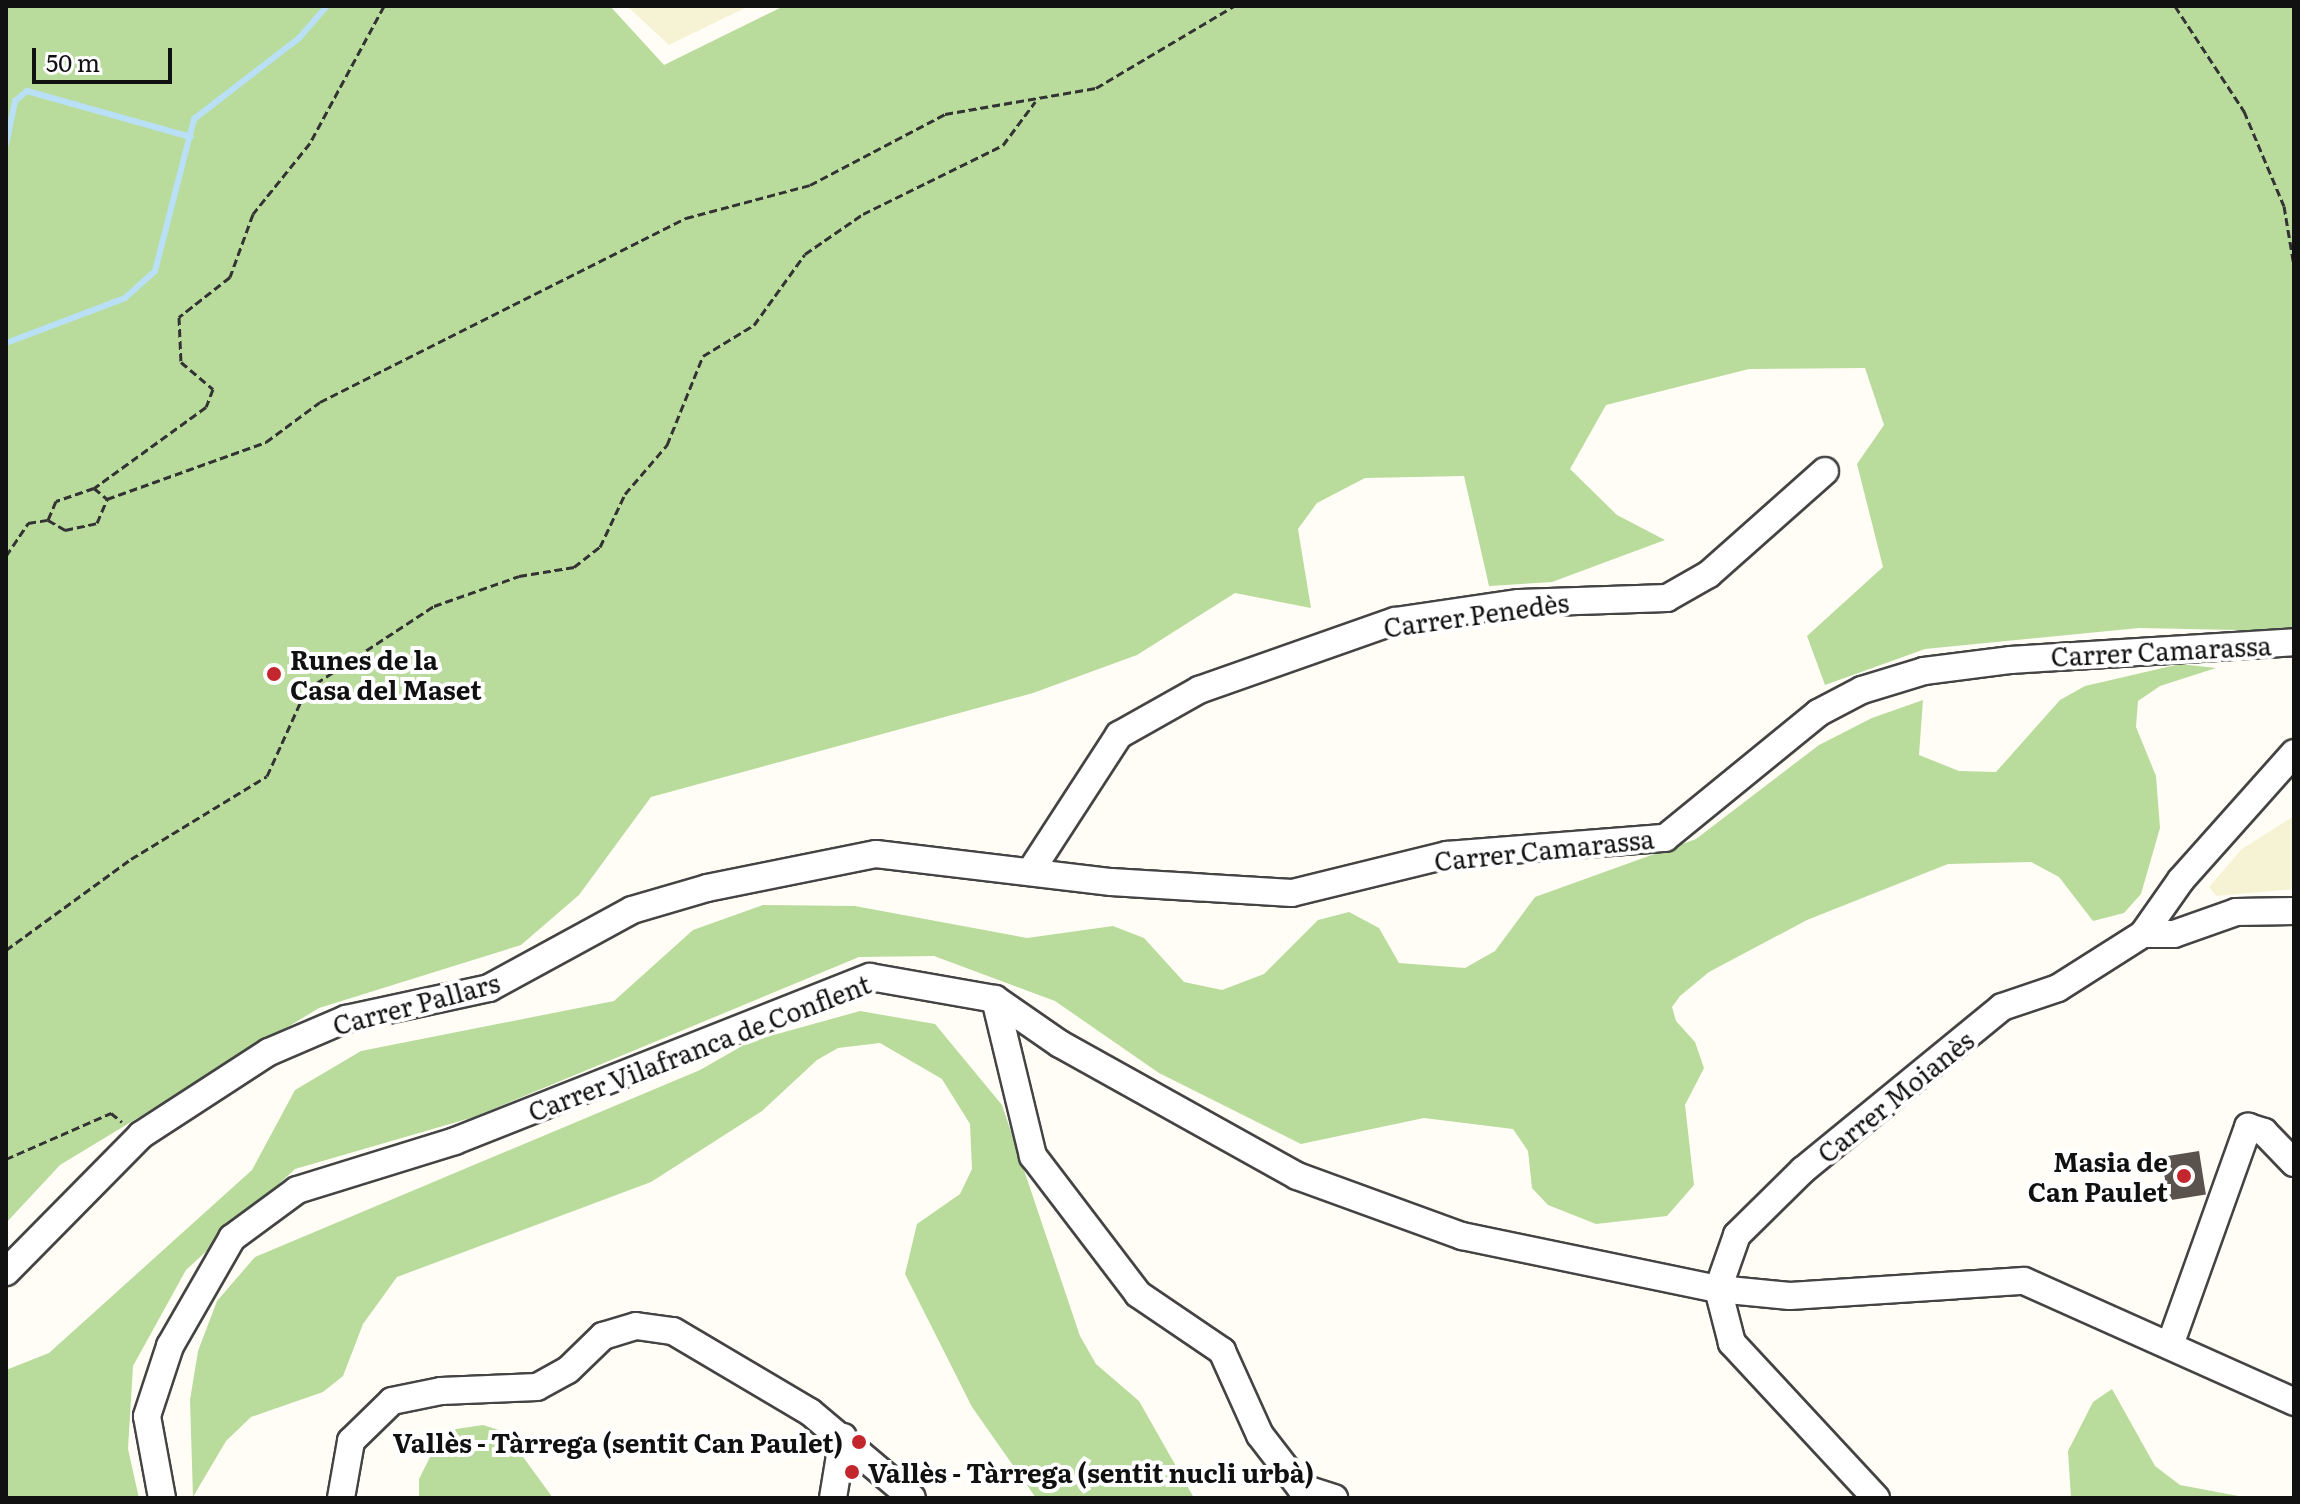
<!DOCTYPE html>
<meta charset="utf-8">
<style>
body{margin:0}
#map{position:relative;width:2300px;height:1504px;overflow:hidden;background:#fffdf5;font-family:Literata,serif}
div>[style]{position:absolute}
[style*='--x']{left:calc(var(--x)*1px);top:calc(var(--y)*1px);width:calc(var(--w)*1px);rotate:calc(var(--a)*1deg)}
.farmland>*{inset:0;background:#f6f3d4}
.forest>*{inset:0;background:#b9dc9c}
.stream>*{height:6px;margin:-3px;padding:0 3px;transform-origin:3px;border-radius:3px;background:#b9e0f7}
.building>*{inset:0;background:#5a524d;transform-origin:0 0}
.path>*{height:3px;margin-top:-1.5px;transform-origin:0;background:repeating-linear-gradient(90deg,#333 0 8px,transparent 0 12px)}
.roads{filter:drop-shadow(2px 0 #444) drop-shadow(-2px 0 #444) drop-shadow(0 2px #444) drop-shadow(0 -2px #444)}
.minor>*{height:26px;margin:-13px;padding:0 13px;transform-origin:13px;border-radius:13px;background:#fff}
.dots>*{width:22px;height:22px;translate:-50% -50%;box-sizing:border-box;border:4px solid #fff;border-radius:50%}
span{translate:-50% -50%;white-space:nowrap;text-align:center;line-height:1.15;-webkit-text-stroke:8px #fff;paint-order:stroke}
.street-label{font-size:26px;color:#111}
.poi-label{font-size:26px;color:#111;font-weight:700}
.left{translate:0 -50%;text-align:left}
.right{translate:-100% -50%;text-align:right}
.frame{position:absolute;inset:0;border:8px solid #111;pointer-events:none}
.scale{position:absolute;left:32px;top:48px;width:140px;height:36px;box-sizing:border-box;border:4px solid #111;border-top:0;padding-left:10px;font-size:24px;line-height:28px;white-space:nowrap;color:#111;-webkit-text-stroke:6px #fff;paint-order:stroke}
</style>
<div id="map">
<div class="farmland">
<i style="clip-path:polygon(627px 6px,749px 6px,669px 45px)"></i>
<i style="clip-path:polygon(2294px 816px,2294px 889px,2216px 896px,2209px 887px,2242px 849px)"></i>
</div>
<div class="forest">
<i style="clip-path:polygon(6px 6px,610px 6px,664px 65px,784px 6px,2294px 6px,2294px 631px,2139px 628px,1925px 649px,1825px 685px,1807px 636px,1883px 567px,1857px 464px,1884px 425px,1865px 368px,1749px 369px,1606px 405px,1570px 469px,1617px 515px,1665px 540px,1552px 582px,1489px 586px,1464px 476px,1365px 478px,1317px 503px,1298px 529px,1311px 608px,1235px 593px,1137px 655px,1033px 693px,651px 797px,579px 895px,521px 945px,319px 1008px,60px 1165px,6px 1223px)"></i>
<i style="clip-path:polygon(2180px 664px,2216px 668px,2160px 686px,2138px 701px,2136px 727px,2156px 776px,2160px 828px,2141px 894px,2124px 913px,2093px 921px,2059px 877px,2031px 862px,1948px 864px,1807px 920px,1709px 972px,1680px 996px,1672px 1007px,1676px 1021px,1695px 1042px,1704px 1068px,1685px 1105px,1694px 1185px,1667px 1216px,1596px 1224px,1548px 1205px,1532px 1188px,1528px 1151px,1513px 1129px,1424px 1118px,1301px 1144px,1159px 1073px,1055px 1001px,934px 956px,859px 957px,474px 1117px,295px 1169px,186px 1270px,133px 1366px,128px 1449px,139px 1498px,6px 1497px,6px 1370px,49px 1353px,252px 1170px,295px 1090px,361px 1051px,614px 1001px,693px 930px,763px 905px,855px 906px,1027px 938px,1113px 926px,1144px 938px,1184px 982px,1222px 990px,1264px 974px,1318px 920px,1349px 912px,1379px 928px,1399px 963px,1465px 968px,1495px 951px,1535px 897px,1696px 839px,1819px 745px,1872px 718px,1923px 700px,1919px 755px,1959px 771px,1996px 772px,2060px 700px,2085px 686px)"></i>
<i style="clip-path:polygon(860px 1011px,935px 1024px,1002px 1105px,1080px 1336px,1096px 1364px,1139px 1401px,1194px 1498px,1036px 1498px,972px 1407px,905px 1274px,917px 1224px,960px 1194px,972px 1169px,970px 1124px,942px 1079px,880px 1043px,838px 1048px,817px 1060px,762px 1111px,651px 1182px,397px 1277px,363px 1324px,343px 1376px,323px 1392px,251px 1417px,226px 1441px,193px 1497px,190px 1400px,198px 1351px,217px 1301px,255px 1257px,700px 1070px,749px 1042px)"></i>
<i style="clip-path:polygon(2112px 1389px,2155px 1466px,2180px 1485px,2249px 1498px,2071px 1498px,2068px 1451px,2093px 1402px)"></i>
<i style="clip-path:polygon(483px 1425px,505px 1432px,553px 1498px,419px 1498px,419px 1479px,436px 1445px,456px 1429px)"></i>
</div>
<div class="stream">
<i style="--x:6;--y:145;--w:45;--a:-78.4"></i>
<i style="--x:15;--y:101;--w:16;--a:-40"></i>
<i style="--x:27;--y:91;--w:170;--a:15.7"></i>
<i style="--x:6;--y:343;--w:127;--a:-20.7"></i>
<i style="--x:125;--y:298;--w:40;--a:-42"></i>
<i style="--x:155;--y:271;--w:157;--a:-75.6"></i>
<i style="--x:194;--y:119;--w:133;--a:-37.6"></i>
<i style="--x:299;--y:38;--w:43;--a:-48.8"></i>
</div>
<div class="building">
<i style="left:2199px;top:1151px;width:44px;height:38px;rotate:81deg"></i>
</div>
<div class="path">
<i style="--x:384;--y:6;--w:156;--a:118.4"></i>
<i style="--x:310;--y:143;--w:91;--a:128.8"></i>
<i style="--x:253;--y:214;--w:67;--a:110.1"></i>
<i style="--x:230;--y:277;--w:65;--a:141.9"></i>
<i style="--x:179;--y:317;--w:45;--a:87.5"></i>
<i style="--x:181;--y:362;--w:42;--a:40.2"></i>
<i style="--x:213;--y:389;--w:19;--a:111"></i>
<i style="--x:206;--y:407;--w:138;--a:144.1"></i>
<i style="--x:94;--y:488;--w:17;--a:40"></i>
<i style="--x:107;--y:499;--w:169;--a:-19.7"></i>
<i style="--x:266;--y:442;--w:67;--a:-36.5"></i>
<i style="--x:320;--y:402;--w:410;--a:-26.7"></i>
<i style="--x:686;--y:218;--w:128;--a:-14.9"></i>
<i style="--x:810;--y:185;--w:153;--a:-27.7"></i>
<i style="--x:945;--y:114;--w:153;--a:-9.8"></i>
<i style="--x:1096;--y:88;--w:161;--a:-30.7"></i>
<i style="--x:2175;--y:6;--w:126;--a:56.7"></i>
<i style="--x:2244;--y:111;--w:103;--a:67.2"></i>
<i style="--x:2284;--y:206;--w:61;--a:80.5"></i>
<i style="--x:94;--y:488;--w:40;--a:161.1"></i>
<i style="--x:56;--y:501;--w:21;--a:113"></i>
<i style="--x:48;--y:520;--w:20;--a:30"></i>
<i style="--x:65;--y:530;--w:33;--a:-12"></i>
<i style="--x:97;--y:523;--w:26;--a:-67"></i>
<i style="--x:6;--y:556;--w:40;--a:-56"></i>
<i style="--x:28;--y:523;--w:20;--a:-9"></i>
<i style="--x:6;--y:950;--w:155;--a:-36.1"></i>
<i style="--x:131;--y:859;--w:159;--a:-31.4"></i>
<i style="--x:267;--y:776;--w:94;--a:-65.6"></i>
<i style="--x:306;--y:690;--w:153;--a:-33.3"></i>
<i style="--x:434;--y:606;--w:90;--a:-19.4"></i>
<i style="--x:519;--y:576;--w:56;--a:-9.3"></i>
<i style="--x:574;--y:567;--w:33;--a:-38"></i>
<i style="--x:600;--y:547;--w:59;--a:-64.7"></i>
<i style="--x:625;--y:494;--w:65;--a:-49.4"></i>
<i style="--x:667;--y:445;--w:96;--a:-68"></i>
<i style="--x:703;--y:356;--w:60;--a:-31.3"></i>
<i style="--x:754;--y:325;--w:87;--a:-54.3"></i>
<i style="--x:805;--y:254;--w:70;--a:-34.6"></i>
<i style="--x:863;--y:214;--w:156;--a:-26.2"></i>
<i style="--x:1003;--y:145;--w:54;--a:-53.3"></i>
<i style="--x:6;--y:1159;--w:115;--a:-23.7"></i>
<i style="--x:111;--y:1113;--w:14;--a:39"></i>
</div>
<div class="roads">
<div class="minor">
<i style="--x:1032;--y:869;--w:160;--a:-57"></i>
<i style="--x:1119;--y:735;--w:92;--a:-29.4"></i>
<i style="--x:1199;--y:690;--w:208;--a:-19.4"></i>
<i style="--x:1395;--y:621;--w:125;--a:-8.3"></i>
<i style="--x:1519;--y:603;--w:148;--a:-1.9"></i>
<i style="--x:1667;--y:598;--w:48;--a:-29.7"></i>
<i style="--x:1709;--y:574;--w:155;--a:-41.6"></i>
<i style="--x:2143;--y:934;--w:31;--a:0"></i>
<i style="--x:2174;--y:934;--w:66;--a:-19.5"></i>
<i style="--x:2236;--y:912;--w:58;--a:-1"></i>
<i style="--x:995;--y:999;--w:162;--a:76.4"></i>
<i style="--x:1033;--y:1156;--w:173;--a:52.7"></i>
<i style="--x:1138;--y:1294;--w:102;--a:34.2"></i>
<i style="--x:1222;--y:1351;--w:92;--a:65.7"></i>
<i style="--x:1260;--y:1435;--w:66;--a:52.4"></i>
<i style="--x:1300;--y:1487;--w:36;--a:18"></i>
<i style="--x:6;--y:1272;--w:192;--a:-45.4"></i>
<i style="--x:141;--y:1135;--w:153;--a:-33"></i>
<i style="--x:269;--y:1052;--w:84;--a:-23.2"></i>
<i style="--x:346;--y:1019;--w:146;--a:-12.2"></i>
<i style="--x:489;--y:988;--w:163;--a:-28.6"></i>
<i style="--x:632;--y:910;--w:78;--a:-16.3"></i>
<i style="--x:707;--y:888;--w:172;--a:-11.4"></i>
<i style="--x:876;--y:854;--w:237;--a:6.8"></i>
<i style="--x:1111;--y:882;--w:181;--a:3.5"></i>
<i style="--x:1292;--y:893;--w:160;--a:-13.8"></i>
<i style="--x:1447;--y:855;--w:219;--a:-4.5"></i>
<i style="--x:1665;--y:838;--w:198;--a:-39.2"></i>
<i style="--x:1818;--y:713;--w:50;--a:-27.6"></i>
<i style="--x:1862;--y:690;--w:65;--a:-17"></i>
<i style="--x:1924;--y:671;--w:88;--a:-7.2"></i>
<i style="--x:2011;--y:660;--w:284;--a:-3.6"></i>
<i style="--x:2170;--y:1345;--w:232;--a:-70.3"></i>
<i style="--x:2248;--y:1127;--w:17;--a:17"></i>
<i style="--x:2264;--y:1132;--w:43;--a:45.9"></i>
<i style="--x:162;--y:1498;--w:83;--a:-100.4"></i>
<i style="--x:147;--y:1416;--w:74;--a:-71.8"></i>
<i style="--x:170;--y:1346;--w:125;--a:-60.1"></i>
<i style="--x:232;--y:1238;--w:81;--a:-36.4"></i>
<i style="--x:297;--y:1190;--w:165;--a:-17.2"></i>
<i style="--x:455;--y:1141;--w:446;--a:-21.6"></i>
<i style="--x:870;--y:977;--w:127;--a:10"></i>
<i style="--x:995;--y:999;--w:79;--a:34.7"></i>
<i style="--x:1060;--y:1044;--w:271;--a:29.1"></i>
<i style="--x:1297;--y:1176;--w:176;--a:20"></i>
<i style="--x:1462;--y:1236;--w:261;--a:11.7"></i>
<i style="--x:1718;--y:1289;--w:72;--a:5.6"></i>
<i style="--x:1790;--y:1296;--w:234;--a:-3.7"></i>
<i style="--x:2024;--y:1281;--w:296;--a:24.1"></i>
<i style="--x:341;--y:1498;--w:58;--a:-80"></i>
<i style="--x:351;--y:1441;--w:57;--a:-44.3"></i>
<i style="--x:392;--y:1401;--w:50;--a:-11.5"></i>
<i style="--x:441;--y:1391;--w:96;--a:-2.4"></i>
<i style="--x:537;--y:1387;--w:35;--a:-29"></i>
<i style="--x:568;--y:1370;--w:49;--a:-44.2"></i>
<i style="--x:603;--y:1336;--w:34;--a:-17"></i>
<i style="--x:636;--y:1326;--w:37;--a:8"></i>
<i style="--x:673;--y:1331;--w:159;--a:30.6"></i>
<i style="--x:810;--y:1412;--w:133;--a:40.1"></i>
<i style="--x:833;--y:1498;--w:62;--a:-80.7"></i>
<i style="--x:1876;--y:1498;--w:212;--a:-132.9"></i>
<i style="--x:1732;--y:1343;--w:56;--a:-104.5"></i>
<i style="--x:1718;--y:1289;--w:57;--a:-70.6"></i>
<i style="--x:1737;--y:1235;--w:93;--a:-44.6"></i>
<i style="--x:1803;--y:1170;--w:257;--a:-39.3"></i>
<i style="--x:2002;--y:1007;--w:59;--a:-18.7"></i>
<i style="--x:2058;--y:988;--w:101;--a:-32.4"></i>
<i style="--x:2143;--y:934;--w:66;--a:-54.9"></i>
<i style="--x:2181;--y:880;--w:170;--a:-48.3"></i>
</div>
</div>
<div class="dots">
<i style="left:274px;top:674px;background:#c4262e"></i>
<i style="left:2184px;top:1176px;background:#c4262e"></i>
<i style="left:859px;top:1442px;background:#c4262e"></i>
<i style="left:852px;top:1472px;background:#c4262e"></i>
</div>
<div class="street-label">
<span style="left:1476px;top:614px;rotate:-8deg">Carrer Penedès</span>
<span style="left:2161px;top:650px;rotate:-3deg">Carrer Camarassa</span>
<span style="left:1544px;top:849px;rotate:-6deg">Carrer Camarassa</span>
<span style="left:416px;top:1003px;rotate:-15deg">Carrer Pallars</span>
<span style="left:699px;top:1047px;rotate:-21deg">Carrer Vilafranca de Conflent</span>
<span style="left:1895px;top:1096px;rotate:-39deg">Carrer Moianès</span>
</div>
<div class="poi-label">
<span class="left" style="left:290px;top:674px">Runes de la<br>Casa del Maset</span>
<span class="right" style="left:2168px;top:1176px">Masia de<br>Can Paulet</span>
<span class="right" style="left:843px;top:1442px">Vallès - Tàrrega (sentit Can Paulet)</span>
<span class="left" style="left:868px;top:1472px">Vallès - Tàrrega (sentit nucli urbà)</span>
</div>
<div class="frame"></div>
<div class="scale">50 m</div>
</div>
